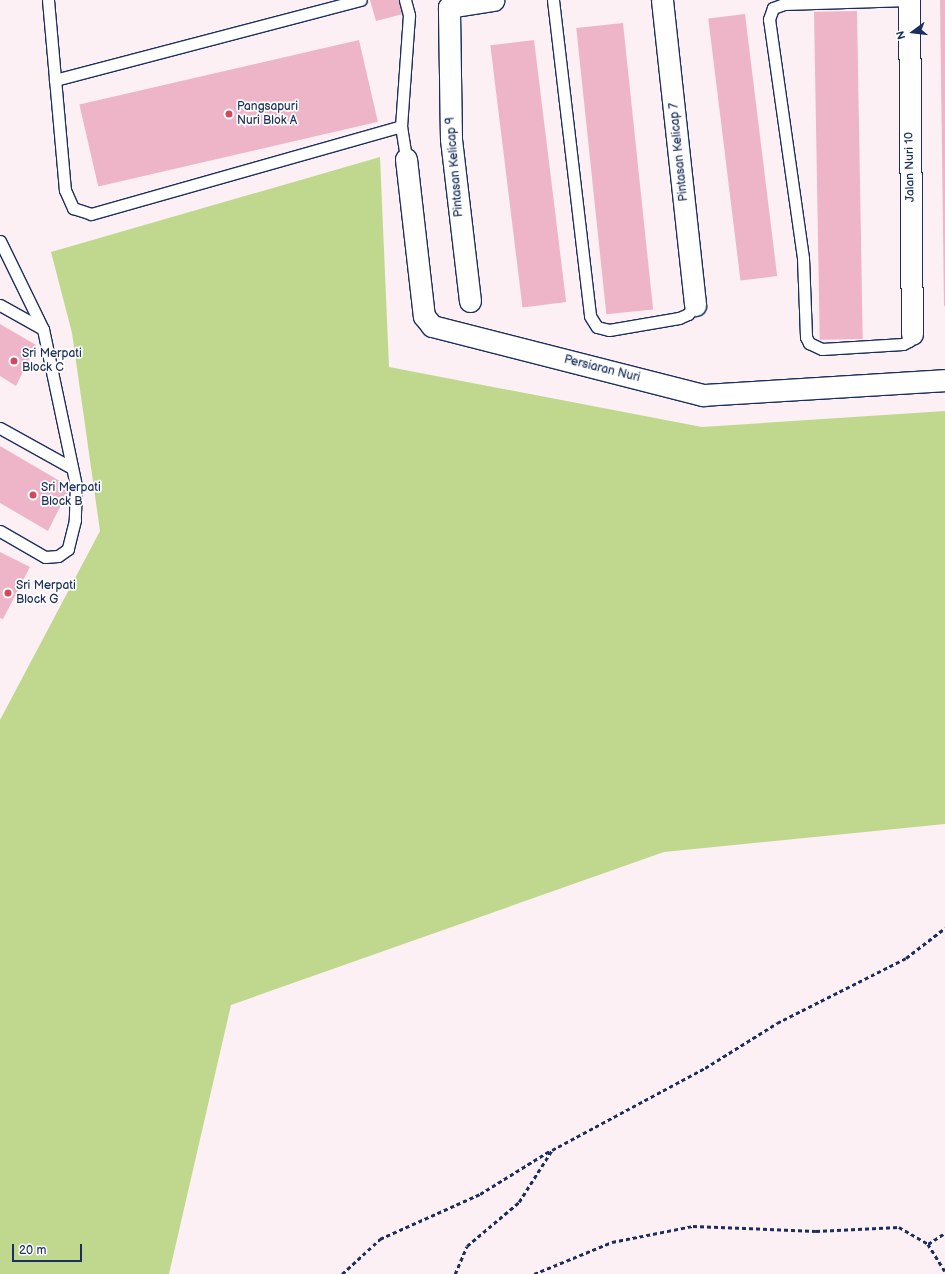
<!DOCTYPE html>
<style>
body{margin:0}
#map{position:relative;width:945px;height:1274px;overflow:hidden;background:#fcf0f4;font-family:"Balsamiq Sans",sans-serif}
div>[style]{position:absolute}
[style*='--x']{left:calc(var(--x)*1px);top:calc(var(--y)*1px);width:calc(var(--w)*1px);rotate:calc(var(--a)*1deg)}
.green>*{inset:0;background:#bfd88e}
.building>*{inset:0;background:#eeb5c9;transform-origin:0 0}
.path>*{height:2.5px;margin-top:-1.25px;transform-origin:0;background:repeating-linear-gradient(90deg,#1b2f5e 0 4px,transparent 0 7px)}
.roads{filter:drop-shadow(1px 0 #1b2f5e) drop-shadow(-1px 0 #1b2f5e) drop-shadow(0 1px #1b2f5e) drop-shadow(0 -1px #1b2f5e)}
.service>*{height:11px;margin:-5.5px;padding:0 5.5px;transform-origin:5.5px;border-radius:5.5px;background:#fff}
.minor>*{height:21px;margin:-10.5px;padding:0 10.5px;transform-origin:10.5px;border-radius:10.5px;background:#fff}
.dots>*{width:11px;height:11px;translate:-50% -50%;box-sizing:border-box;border:2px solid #fff;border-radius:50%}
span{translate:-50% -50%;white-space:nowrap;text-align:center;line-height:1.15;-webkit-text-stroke:3.5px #fff;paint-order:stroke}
.poi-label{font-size:12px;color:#1b2f5e}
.left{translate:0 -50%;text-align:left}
.street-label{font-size:12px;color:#1b2f5e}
.north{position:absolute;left:893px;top:12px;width:40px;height:40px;-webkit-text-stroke:3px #fff;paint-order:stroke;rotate:255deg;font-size:11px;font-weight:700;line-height:16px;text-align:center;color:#1b2f5e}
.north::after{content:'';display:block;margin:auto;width:14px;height:18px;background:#1b2f5e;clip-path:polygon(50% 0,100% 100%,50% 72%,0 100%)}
.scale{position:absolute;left:12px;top:1244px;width:70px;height:18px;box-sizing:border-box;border:2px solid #1b2f5e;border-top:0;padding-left:5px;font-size:12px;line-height:14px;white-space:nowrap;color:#1b2f5e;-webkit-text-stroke:3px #fff;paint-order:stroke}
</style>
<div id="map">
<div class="green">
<i style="clip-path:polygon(380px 157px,389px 367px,702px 427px,945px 411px,945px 824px,664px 852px,231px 1005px,169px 1274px,0 1274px,0 720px,100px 531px,72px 333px,51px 252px)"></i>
</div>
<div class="building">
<i style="clip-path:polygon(370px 0,399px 0,403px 14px,376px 21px)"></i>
<i style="clip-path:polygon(940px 0,945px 0,945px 306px,944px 306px)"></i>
<i style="left:857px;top:11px;width:328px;height:43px;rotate:89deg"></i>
<i style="left:745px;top:14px;width:264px;height:37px;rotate:83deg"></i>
<i style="left:623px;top:23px;width:288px;height:47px;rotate:84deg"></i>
<i style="left:359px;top:40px;width:84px;height:287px;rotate:77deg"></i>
<i style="left:534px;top:40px;width:264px;height:44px;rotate:83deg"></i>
<i style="clip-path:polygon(0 324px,36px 345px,16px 386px,0 376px)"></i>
<i style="clip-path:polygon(0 446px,70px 487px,48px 531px,0 503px)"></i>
<i style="clip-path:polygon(0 552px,30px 567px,3px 619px,0 618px)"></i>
</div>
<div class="path">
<i style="--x:928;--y:1244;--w:20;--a:-33"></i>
<i style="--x:342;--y:1274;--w:52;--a:-42.6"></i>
<i style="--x:380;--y:1239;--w:110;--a:-24.2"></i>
<i style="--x:480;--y:1194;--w:84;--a:-31.8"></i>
<i style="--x:455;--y:1274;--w:30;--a:-67"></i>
<i style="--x:467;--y:1246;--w:68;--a:-40.2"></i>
<i style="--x:519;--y:1202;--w:62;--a:-57.6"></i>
<i style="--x:552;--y:1150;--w:174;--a:-28.2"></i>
<i style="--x:705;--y:1068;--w:85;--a:-32"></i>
<i style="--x:777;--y:1023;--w:144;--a:-26.7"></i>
<i style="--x:906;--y:958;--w:49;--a:-37.6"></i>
<i style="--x:534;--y:1274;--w:84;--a:-22.3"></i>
<i style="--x:612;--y:1242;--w:83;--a:-11.2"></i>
<i style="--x:693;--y:1226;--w:123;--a:2.3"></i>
<i style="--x:816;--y:1231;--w:83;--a:-2.8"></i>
<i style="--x:899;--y:1227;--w:34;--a:30"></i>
<i style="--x:928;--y:1244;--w:32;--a:58"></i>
</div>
<div class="roads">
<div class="service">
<i style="--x:48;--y:0;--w:191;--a:84.9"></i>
<i style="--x:65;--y:190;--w:20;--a:66"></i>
<i style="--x:73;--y:208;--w:19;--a:18"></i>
<i style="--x:91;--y:214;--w:322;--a:-15.8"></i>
<i style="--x:405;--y:0;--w:16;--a:75"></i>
<i style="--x:409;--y:15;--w:111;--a:94.1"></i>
<i style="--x:401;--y:126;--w:33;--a:81"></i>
<i style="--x:553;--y:0;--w:318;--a:83.3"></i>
<i style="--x:590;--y:316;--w:13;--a:58"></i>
<i style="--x:597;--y:327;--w:12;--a:14"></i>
<i style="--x:609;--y:330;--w:71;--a:-9.7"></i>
<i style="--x:679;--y:318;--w:10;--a:-24"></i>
<i style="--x:688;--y:314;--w:11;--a:-52"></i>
<i style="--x:909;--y:0;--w:125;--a:178.2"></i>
<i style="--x:784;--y:4;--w:12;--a:160"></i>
<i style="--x:773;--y:8;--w:12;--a:110"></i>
<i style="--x:769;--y:19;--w:241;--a:81.9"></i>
<i style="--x:803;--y:258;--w:79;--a:87.8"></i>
<i style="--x:806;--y:337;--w:7;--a:63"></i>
<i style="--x:809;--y:343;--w:14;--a:25"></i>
<i style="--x:822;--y:349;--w:81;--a:-3.5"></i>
<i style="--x:903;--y:344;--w:7;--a:-27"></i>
<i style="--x:909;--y:341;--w:8;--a:-67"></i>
<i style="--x:55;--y:80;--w:316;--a:-14.7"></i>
<i style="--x:0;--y:241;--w:98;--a:64"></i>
<i style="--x:43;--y:329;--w:159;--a:78.1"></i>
<i style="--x:76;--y:485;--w:35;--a:92"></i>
<i style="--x:75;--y:520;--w:30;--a:104"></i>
<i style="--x:68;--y:549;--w:12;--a:145"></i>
<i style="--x:58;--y:556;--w:13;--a:176"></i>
<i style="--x:45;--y:557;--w:52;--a:-150"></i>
<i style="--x:0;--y:305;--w:49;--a:29.2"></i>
<i style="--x:0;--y:428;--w:80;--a:29.1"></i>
</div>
<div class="minor">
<i style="--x:662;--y:0;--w:307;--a:83.8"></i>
<i style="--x:909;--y:0;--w:334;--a:89.5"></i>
<i style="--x:406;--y:159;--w:158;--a:83.5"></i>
<i style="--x:424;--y:316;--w:13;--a:51"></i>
<i style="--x:432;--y:326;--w:280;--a:14.3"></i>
<i style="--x:703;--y:395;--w:242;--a:-3.5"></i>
<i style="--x:470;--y:301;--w:163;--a:-96.7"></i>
<i style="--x:451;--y:139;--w:132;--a:-90.9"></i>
<i style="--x:449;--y:7;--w:45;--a:-9"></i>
</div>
</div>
<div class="dots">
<i style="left:229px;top:114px;background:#d1495b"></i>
<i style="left:14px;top:361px;background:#d1495b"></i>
<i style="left:33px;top:495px;background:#d1495b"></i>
<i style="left:8px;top:593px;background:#d1495b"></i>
</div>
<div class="poi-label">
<span class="left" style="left:237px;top:114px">Pangsapuri<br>Nuri Blok A</span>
<span class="left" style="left:22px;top:361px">Sri Merpati<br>Block C</span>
<span class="left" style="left:41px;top:495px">Sri Merpati<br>Block B</span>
<span class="left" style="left:16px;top:593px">Sri Merpati<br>Block G</span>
</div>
<div class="street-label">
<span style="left:679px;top:152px;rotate:-96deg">Pintasan Kelicap 7</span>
<span style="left:455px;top:167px;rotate:-95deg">Pintasan Kelicap 9</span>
<span style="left:910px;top:167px;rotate:-91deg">Jalan Nuri 10</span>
<span style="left:602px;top:369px;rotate:14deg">Persiaran Nuri</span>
</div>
<div class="north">N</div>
<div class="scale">20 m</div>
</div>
